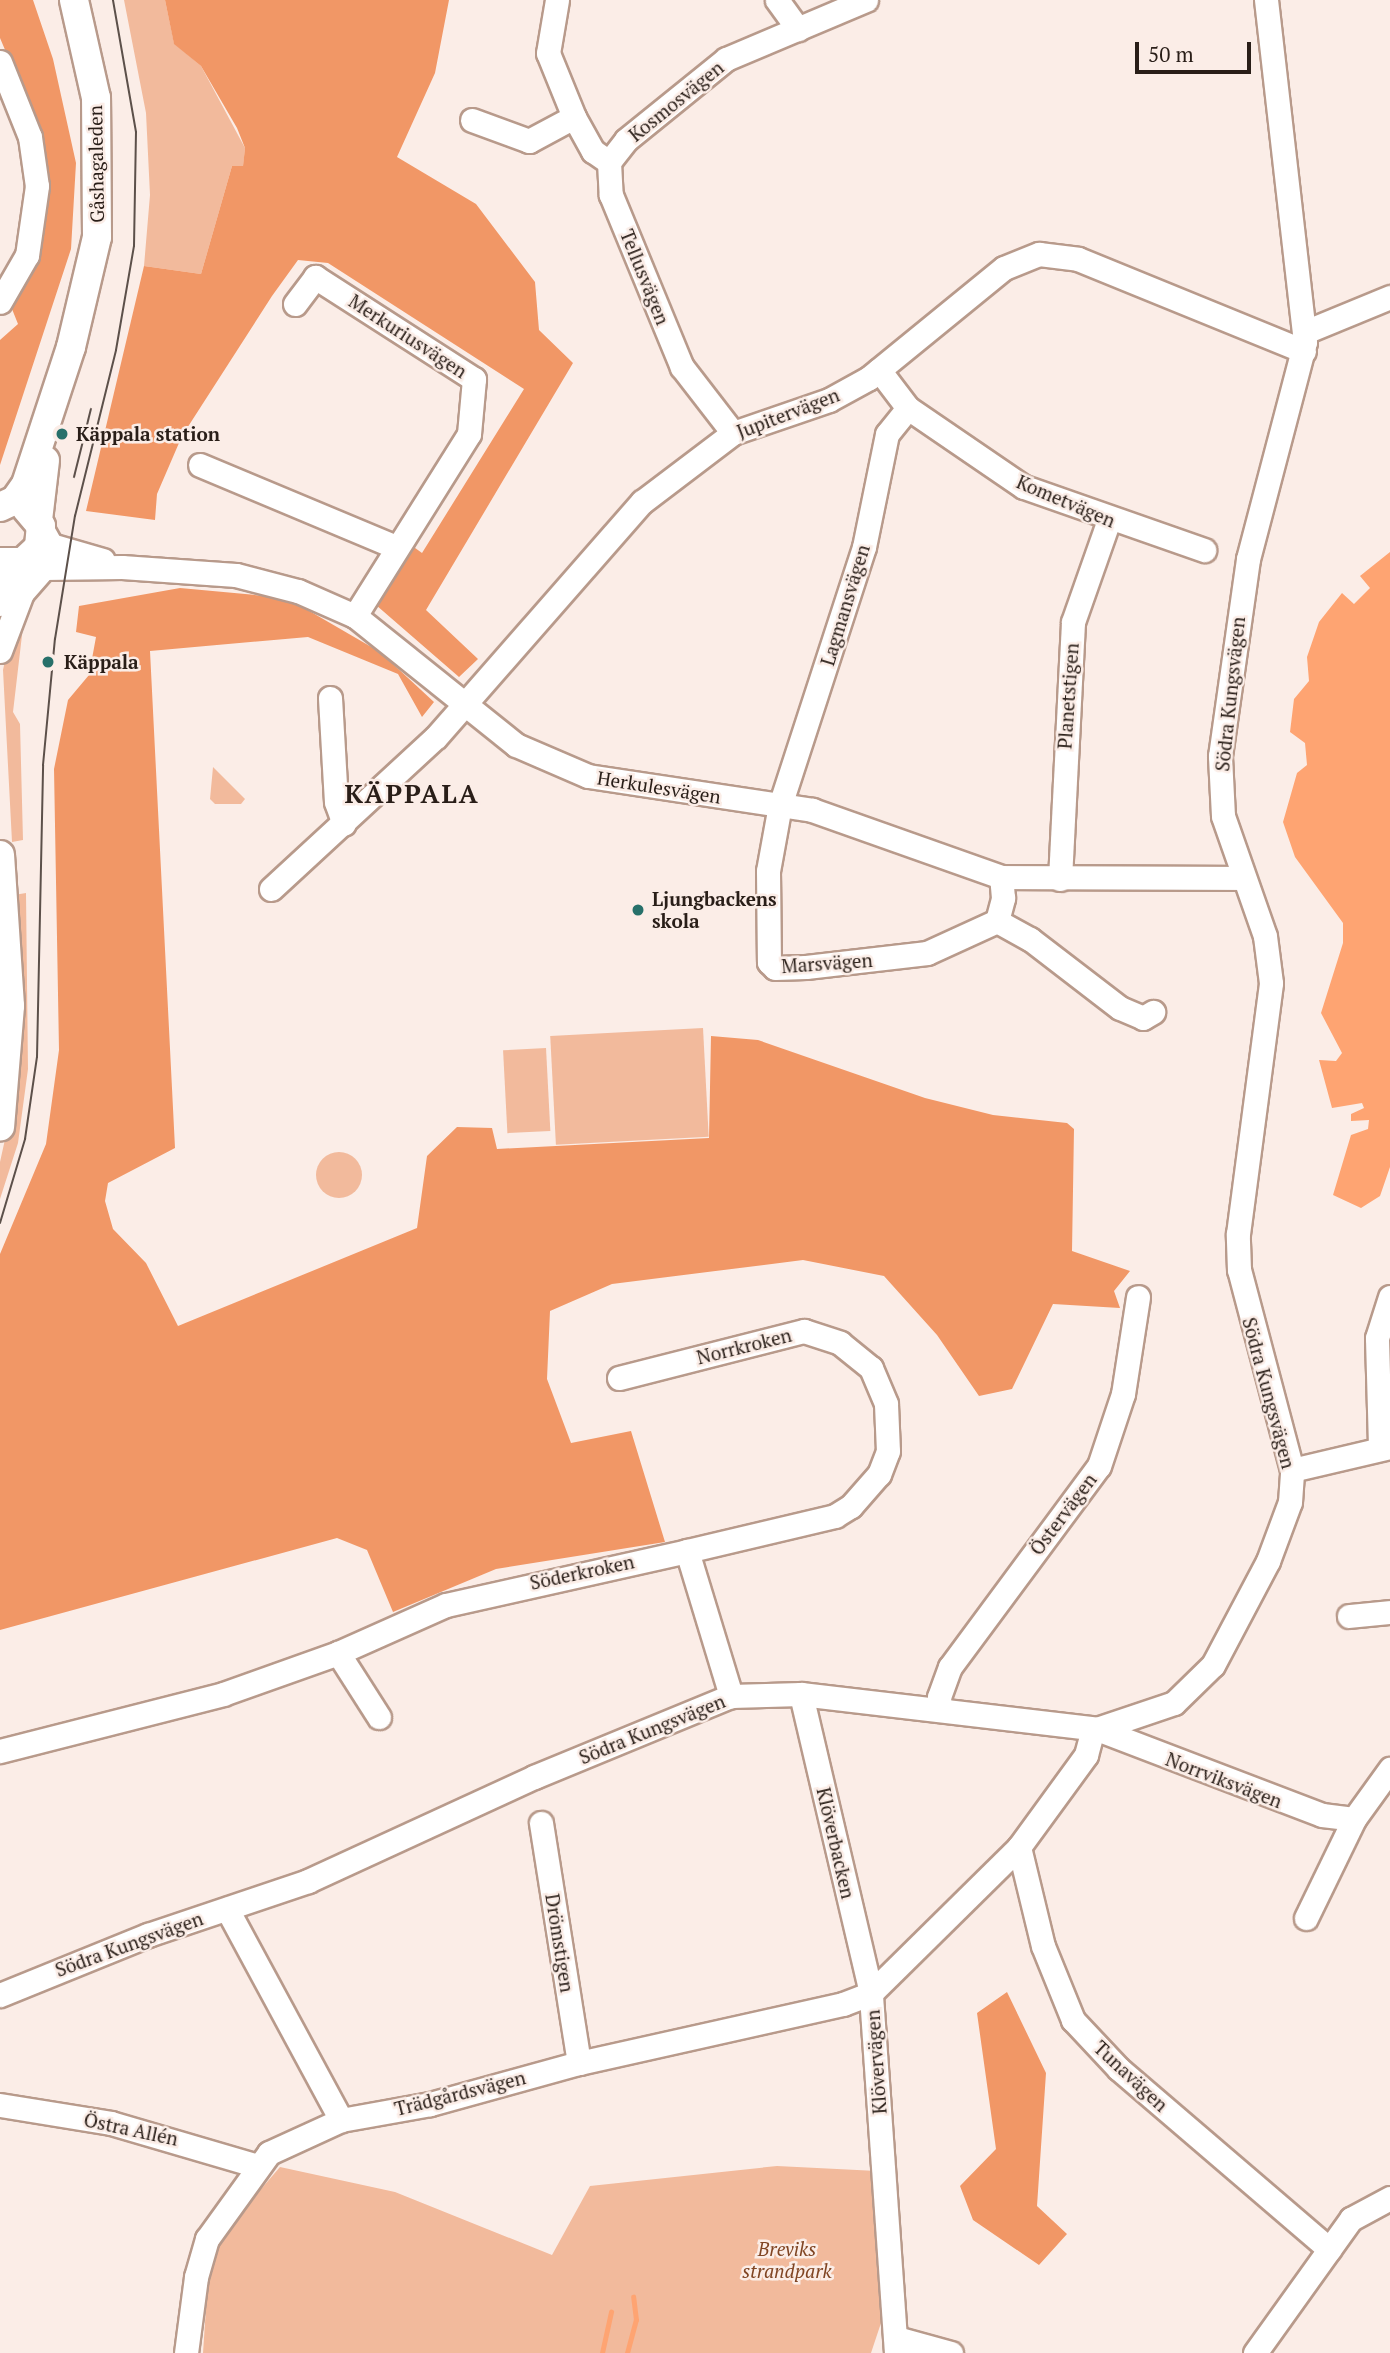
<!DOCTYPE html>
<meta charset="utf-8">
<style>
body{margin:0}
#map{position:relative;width:1390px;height:2353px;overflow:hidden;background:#fbede7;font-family:"PT Serif",serif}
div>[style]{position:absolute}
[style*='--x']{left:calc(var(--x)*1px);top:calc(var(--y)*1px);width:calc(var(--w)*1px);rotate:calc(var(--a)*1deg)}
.green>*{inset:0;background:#f2ba9c;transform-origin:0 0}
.round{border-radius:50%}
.forest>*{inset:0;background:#f19766}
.water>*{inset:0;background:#fea472}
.stream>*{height:4.5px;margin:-2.25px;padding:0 2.25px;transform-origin:2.25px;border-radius:2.25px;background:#fea472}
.roads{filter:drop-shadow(2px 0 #b89a8b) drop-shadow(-2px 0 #b89a8b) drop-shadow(0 2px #b89a8b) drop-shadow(0 -2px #b89a8b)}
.minor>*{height:23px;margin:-11.5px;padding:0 11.5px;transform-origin:11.5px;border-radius:11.5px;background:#fff}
.major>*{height:28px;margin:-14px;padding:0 14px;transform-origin:14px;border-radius:14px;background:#fff}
.tram>*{height:2px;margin:-1px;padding:0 1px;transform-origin:1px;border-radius:1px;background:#5c504a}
.dots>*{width:19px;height:19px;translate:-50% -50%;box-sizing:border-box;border:4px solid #fbede7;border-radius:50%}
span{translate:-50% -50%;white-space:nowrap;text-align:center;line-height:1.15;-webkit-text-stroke:5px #fbede7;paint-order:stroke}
.street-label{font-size:19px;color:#291e18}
.poi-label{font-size:19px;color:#291e18;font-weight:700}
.left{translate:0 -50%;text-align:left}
.park-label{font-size:19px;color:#804523;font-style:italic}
.district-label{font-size:26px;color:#291e18;font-weight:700;letter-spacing:2px}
.scale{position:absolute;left:1135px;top:42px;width:116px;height:32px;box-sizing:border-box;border:4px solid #291e18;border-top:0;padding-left:9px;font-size:21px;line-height:24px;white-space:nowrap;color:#291e18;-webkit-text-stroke:5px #fbede7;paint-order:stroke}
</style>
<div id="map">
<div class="green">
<i style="clip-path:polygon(124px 0,165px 0,174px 43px,201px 66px,245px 148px,243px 167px,232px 166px,201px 274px,144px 266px,150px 195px,146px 113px)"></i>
<i style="clip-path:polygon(26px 601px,13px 712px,20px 724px,23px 840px,12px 842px,3px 670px,11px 633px)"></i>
<i style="clip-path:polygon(213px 767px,245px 799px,241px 804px,215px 804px,210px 799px)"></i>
<i style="clip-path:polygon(26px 893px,28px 1069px,18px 1143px,0 1199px,0 1162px,15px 1094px,14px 895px)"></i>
<i style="left:703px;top:1028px;width:109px;height:153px;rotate:87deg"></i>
<i style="left:546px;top:1048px;width:83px;height:43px;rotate:87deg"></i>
<i class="round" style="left:316px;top:1152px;width:46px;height:46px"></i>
<i style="clip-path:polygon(777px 2166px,877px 2171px,882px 2320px,871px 2353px,203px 2353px,208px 2278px,224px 2232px,280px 2167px,395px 2192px,552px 2255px,590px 2186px)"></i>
</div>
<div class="forest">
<i style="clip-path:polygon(0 0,33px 0,53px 59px,76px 163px,71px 249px,0 465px,0 340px,18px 324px,10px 304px,38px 251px,50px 188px,39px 130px,0 38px)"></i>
<i style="clip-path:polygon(165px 0,449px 0,435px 73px,397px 157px,476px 204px,535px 282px,539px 330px,573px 363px,426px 610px,478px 659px,459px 677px,376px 605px,411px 545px,422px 553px,524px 389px,328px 263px,298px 260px,272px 296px,182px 436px,157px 494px,155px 520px,86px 511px,144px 266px,201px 274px,232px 166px,243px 166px,245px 148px,237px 128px,201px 66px,174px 44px)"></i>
<i style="clip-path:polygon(180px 588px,287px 598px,380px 652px,434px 702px,422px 717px,398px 674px,308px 637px,150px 651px,175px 1148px,108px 1183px,105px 1201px,113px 1229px,146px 1263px,178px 1326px,417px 1228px,427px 1156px,457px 1127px,492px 1128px,497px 1149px,709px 1138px,711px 1036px,758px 1040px,925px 1098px,993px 1115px,1067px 1123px,1074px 1129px,1072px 1251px,1130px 1271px,1114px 1291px,1120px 1308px,1053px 1304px,1012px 1389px,979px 1396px,937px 1335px,884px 1276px,803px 1260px,612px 1284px,550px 1311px,547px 1379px,571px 1443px,631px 1431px,665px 1542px,496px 1569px,393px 1612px,367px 1550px,337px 1538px,0 1630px,0 1254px,46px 1144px,59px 1050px,54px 769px,68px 700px,89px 675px,96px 637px,76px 632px,79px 606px)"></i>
<i style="clip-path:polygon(1007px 1992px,1046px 2073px,1037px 2206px,1067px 2234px,1039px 2265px,973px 2220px,960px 2186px,996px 2149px,977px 2013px)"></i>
</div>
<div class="water">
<i style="clip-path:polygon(1390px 552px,1390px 1167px,1380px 1196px,1361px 1208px,1333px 1195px,1351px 1135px,1368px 1129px,1369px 1120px,1351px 1121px,1351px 1114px,1364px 1108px,1362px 1103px,1332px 1108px,1319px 1060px,1336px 1061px,1342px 1053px,1321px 1013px,1343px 943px,1343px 923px,1295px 857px,1283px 822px,1297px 773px,1307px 765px,1305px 743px,1290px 732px,1294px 699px,1309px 681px,1307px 657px,1319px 622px,1342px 593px,1354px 604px,1370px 588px,1360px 576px)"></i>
</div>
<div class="stream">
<i style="--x:602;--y:2353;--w:42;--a:-77.6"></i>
<i style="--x:627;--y:2353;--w:34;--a:-75"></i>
<i style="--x:636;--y:2320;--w:23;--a:-97"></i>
</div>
<div class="roads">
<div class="minor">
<i style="--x:557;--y:0;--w:54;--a:99.6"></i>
<i style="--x:548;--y:53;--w:69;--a:67.9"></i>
<i style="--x:574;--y:117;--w:39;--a:61"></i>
<i style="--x:593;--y:151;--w:19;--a:35"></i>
<i style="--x:609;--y:162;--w:33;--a:87"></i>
<i style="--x:611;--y:195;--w:186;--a:67.6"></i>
<i style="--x:682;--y:367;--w:83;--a:52.3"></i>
<i style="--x:777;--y:0;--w:36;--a:54"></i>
<i style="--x:0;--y:62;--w:81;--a:68.2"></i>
<i style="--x:30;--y:137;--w:49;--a:81.9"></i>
<i style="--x:37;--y:186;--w:70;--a:98.2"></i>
<i style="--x:27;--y:255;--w:54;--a:119.9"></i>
<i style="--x:472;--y:120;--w:61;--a:20.2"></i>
<i style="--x:529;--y:141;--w:51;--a:-28.1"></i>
<i style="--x:609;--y:162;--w:28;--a:-52"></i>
<i style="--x:626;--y:140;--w:129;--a:-39"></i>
<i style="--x:726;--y:59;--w:152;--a:-22.9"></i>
<i style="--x:295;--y:304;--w:34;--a:-53"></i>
<i style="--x:315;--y:277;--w:189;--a:32.7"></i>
<i style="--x:474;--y:379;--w:55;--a:95.2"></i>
<i style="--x:469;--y:434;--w:215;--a:122.1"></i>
<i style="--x:1305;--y:332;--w:92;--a:-22.4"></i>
<i style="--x:879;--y:370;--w:48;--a:52.7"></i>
<i style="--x:908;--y:408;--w:140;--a:34.3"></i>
<i style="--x:1024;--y:487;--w:191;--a:19.3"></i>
<i style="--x:908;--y:408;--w:33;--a:129"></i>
<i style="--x:887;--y:434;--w:115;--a:101.5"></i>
<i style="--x:864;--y:547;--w:271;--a:108"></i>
<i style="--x:780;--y:805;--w:67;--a:100.3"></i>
<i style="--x:768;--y:871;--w:91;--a:89.4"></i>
<i style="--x:769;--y:962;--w:8;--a:45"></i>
<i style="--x:775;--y:968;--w:31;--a:-2"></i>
<i style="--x:806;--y:967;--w:122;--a:-6.6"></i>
<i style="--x:927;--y:953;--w:77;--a:-24.6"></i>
<i style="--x:997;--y:921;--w:24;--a:-75"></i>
<i style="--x:1003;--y:898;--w:21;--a:-95"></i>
<i style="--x:200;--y:465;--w:212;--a:22.7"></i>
<i style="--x:41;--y:527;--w:21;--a:61"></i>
<i style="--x:51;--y:545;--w:54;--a:16.1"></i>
<i style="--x:0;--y:651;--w:62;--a:-69.2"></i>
<i style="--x:22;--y:593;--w:33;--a:-49"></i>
<i style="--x:44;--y:568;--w:78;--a:-0.7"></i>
<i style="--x:122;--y:567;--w:114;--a:4"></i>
<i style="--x:236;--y:575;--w:64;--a:14.5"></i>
<i style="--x:298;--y:591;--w:62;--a:23.7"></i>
<i style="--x:355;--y:616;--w:206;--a:38.7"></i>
<i style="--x:516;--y:745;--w:78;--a:23.3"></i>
<i style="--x:588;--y:776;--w:227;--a:8.6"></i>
<i style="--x:812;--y:810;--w:201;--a:19.5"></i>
<i style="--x:1001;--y:877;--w:242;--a:0.2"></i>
<i style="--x:330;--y:698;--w:104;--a:86.7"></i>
<i style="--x:336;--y:802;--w:23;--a:70"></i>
<i style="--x:1060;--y:879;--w:257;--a:-87.1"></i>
<i style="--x:1073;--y:622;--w:108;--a:-70.6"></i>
<i style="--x:271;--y:889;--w:224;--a:-42.7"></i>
<i style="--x:436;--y:737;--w:313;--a:-48.8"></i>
<i style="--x:642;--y:502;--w:114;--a:-37.2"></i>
<i style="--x:733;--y:433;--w:102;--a:-19"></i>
<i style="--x:829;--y:400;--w:46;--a:-28.8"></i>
<i style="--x:869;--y:378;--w:174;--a:-39.2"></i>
<i style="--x:1004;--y:268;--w:38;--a:-22"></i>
<i style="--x:1039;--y:254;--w:39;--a:7"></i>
<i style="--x:1078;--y:259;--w:244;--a:22.2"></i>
<i style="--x:997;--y:921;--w:38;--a:29"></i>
<i style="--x:1030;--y:939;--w:113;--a:37.5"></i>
<i style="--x:1120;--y:1008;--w:25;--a:23"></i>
<i style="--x:1143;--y:1018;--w:12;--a:-31"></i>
<i style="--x:619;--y:1378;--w:191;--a:-14.3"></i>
<i style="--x:804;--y:1331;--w:38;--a:18"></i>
<i style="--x:840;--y:1343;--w:40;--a:39"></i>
<i style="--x:871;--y:1368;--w:39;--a:67"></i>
<i style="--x:886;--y:1404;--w:47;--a:87.6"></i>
<i style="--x:888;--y:1451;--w:25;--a:111"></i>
<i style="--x:879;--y:1474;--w:43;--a:131.2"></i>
<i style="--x:851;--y:1506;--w:19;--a:148"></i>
<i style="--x:835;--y:1516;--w:152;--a:166.7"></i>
<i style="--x:1380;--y:1446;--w:108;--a:-91.6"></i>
<i style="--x:1377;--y:1338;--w:43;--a:-72.4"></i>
<i style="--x:1292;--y:1470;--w:101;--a:-13.2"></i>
<i style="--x:1349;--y:1616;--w:41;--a:-5.6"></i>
<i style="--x:338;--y:1653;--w:76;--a:57.4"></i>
<i style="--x:940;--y:1709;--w:12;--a:-95"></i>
<i style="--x:939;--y:1697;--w:32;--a:-70"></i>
<i style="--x:950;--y:1667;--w:250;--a:-53.5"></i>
<i style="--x:1099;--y:1466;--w:76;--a:-71.6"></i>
<i style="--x:1123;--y:1394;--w:98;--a:-81.2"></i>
<i style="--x:1097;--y:1729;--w:241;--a:20.9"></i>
<i style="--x:1322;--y:1815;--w:32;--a:7"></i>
<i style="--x:1354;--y:1819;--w:62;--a:-54.2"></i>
<i style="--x:0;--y:1751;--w:230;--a:-14.3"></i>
<i style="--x:223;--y:1694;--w:122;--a:-19.6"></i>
<i style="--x:338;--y:1653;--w:118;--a:-24"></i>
<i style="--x:446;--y:1605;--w:247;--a:-12.6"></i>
<i style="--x:687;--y:1551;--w:152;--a:73.1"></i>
<i style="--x:541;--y:1823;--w:243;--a:81"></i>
<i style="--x:1019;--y:1847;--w:102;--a:76.4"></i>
<i style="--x:1043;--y:1946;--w:80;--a:67.9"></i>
<i style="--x:1073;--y:2020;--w:67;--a:46.8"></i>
<i style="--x:1119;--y:2069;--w:277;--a:40.6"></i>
<i style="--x:227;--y:1909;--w:240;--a:61.6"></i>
<i style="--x:1306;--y:1918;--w:110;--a:-64.1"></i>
<i style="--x:0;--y:1995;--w:160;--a:-22.1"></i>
<i style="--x:148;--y:1935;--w:169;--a:-18.6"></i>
<i style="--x:308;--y:1881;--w:249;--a:-24.7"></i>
<i style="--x:534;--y:1777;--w:213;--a:-22.4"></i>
<i style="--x:731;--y:1696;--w:70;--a:-1.6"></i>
<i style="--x:801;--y:1694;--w:298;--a:6.7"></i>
<i style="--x:1097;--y:1729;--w:81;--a:-18.7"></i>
<i style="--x:1174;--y:1703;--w:54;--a:-44.3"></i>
<i style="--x:1213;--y:1665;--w:118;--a:-62.1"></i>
<i style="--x:1268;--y:1561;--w:63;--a:-69.6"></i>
<i style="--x:1290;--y:1502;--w:32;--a:-86"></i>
<i style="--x:1292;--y:1470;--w:207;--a:-104.8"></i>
<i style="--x:1239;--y:1270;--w:36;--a:-92"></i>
<i style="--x:1238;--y:1234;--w:253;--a:-82.5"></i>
<i style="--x:1271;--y:983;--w:47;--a:-97.3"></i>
<i style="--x:1265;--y:936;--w:127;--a:-109.3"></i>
<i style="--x:1223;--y:816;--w:60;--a:-92.9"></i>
<i style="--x:1220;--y:756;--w:199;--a:-81.9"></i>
<i style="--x:1248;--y:559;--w:224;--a:-75.3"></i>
<i style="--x:1305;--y:342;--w:344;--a:-96.5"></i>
<i style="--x:0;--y:2105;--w:112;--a:9.2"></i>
<i style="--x:111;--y:2123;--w:153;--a:16.3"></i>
<i style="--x:896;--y:2338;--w:57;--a:15.3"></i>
<i style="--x:186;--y:2353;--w:77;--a:-82.5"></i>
<i style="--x:196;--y:2277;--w:40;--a:-74"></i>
<i style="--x:207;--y:2239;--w:106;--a:-54.2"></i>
<i style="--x:269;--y:2153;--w:79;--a:-24.6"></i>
<i style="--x:341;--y:2120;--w:90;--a:-10.2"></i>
<i style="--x:430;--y:2104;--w:155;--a:-15.4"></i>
<i style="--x:579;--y:2063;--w:271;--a:-12.6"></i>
<i style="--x:843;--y:2004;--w:30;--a:-21"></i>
<i style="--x:871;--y:1993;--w:307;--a:-103.2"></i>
<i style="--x:896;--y:2353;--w:361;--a:-94"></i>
<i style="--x:871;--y:1993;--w:208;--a:-44.6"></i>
<i style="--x:1019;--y:1847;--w:114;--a:-53.9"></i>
<i style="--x:1086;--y:1755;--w:27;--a:-75"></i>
<i style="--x:1255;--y:2353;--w:165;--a:-54.4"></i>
<i style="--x:1351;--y:2219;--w:44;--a:-28.3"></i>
</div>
<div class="major">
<i style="--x:0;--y:507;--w:17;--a:-25"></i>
<i style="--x:15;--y:500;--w:19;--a:-55"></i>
<i style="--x:26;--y:484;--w:144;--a:-71.8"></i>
<i style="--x:71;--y:347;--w:113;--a:-76.7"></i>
<i style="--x:97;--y:237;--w:139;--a:-90.4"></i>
<i style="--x:96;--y:98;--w:100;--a:-102.7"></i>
<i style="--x:38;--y:520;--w:60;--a:-83.3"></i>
<i style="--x:0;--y:562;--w:23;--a:0"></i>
<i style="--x:23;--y:562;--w:22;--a:-43"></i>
<i style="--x:39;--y:547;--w:21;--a:-85"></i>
<i style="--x:41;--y:526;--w:23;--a:-130"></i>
<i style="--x:0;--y:602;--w:42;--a:-63.4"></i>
<i style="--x:0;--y:855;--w:151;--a:86.2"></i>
<i style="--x:10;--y:1006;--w:121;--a:94.7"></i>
</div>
</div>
<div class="tram">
<i style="--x:74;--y:477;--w:70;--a:-76"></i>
<i style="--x:0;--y:1223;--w:88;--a:-73.4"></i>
<i style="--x:25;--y:1139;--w:83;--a:-81.7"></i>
<i style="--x:37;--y:1057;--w:292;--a:-88.8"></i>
<i style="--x:43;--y:765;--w:127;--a:-84.6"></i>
<i style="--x:55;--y:639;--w:125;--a:-80.8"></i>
<i style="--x:75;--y:516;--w:171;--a:-76.1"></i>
<i style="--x:116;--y:350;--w:106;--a:-80.2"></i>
<i style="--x:134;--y:246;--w:114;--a:-89"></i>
<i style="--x:136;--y:132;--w:134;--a:-99.9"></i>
</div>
<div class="dots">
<i style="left:62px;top:434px;background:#27706a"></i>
<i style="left:48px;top:662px;background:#27706a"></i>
<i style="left:638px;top:910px;background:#27706a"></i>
</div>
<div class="street-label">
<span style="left:676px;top:101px;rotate:-39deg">Kosmosvägen</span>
<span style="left:96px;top:164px;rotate:-91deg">Gåshagaleden</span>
<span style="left:645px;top:277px;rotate:68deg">Tellusvägen</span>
<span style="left:408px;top:336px;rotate:33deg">Merkuriusvägen</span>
<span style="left:788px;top:413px;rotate:-21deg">Jupitervägen</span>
<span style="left:1066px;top:501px;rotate:23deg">Kometvägen</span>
<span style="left:845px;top:605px;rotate:-73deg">Lagmansvägen</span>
<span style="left:1230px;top:694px;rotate:-84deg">Södra Kungsvägen</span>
<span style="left:1068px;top:696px;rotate:-86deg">Planetstigen</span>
<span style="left:659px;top:787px;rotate:9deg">Herkulesvägen</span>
<span style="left:827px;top:963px;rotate:-4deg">Marsvägen</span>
<span style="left:744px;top:1346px;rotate:-14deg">Norrkroken</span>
<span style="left:1269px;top:1393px;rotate:75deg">Södra Kungsvägen</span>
<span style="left:1063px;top:1514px;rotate:-53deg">Östervägen</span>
<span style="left:582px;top:1572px;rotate:-12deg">Söderkroken</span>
<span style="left:652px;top:1729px;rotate:-22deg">Södra Kungsvägen</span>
<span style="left:1224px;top:1780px;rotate:21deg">Norrviksvägen</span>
<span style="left:836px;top:1843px;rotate:77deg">Klöverbacken</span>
<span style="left:560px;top:1943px;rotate:81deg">Drömstigen</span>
<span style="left:129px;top:1944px;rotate:-20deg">Södra Kungsvägen</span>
<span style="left:876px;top:2062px;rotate:-94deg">Klövervägen</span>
<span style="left:1131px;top:2076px;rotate:43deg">Tunavägen</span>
<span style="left:460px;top:2093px;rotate:-14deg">Trädgårdsvägen</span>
<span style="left:131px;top:2129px;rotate:12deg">Östra Allén</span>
</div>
<div class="poi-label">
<span class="left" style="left:76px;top:434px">Käppala station</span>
<span class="left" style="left:64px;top:662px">Käppala</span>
<span class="left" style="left:652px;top:910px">Ljungbackens<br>skola</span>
</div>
<div class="park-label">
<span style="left:787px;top:2260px">Breviks<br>strandpark</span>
</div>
<div class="district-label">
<span style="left:412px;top:794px">KÄPPALA</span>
</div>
<div class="scale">50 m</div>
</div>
